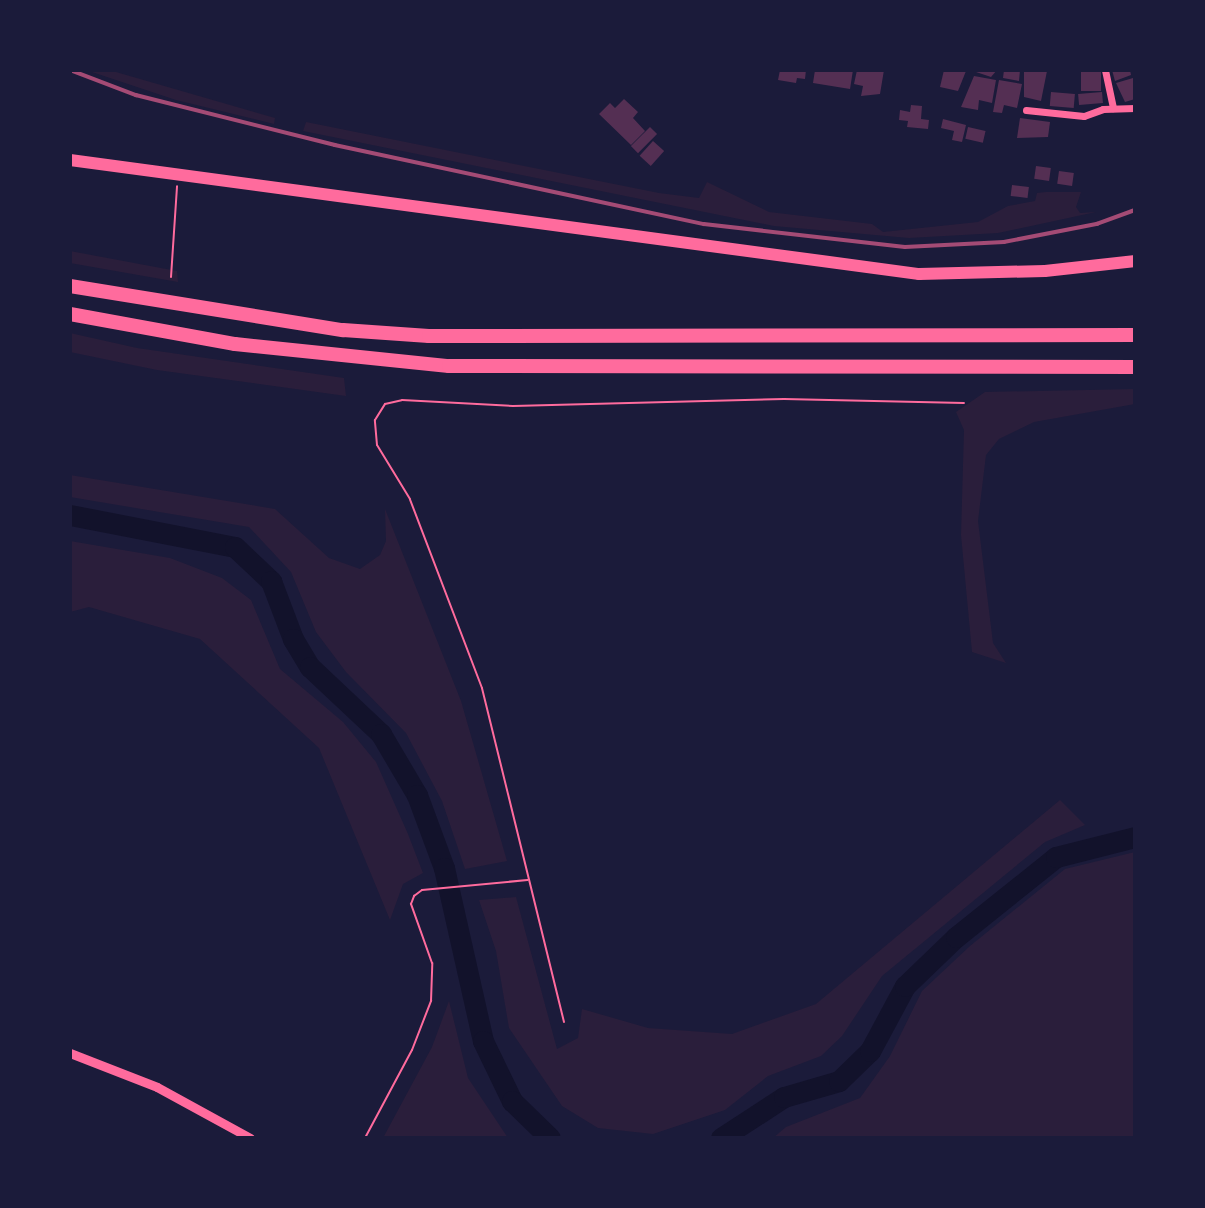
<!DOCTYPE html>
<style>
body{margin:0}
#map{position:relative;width:1205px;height:1208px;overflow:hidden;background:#1b1b3a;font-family:"IBM Plex Sans",sans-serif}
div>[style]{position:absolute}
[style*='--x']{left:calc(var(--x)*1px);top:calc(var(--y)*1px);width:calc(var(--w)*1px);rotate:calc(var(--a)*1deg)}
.green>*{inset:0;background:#2a1e3b}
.river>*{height:21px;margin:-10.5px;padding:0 10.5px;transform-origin:10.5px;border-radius:10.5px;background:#12122b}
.building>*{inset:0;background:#542f53;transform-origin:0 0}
.path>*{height:2px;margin:-1px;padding:0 1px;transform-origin:1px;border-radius:1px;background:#ff6b9d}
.minor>*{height:7px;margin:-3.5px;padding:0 3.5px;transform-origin:3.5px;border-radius:3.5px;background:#ff6b9d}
.tertiary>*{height:9px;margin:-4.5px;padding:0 4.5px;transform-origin:4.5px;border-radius:4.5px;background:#ff6b9d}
.primary>*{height:12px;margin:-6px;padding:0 6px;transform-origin:6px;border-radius:6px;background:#ff6b9d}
.motorway>*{height:14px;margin:-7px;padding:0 7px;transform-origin:7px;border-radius:7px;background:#ff6b9d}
.rail>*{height:3.5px;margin:-1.75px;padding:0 1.75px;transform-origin:1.75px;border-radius:1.75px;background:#a44b75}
span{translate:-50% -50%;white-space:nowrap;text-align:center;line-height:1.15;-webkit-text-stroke:5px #1b1b3a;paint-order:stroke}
.frame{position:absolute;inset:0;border:72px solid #1b1b3a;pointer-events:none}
</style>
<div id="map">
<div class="green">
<i style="clip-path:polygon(86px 70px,109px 70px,275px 118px,274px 124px,176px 100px)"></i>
<i style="clip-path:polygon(306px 122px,659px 193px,699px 198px,707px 182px,769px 212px,872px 224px,883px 232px,978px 222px,1008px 206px,1035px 201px,1037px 193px,1046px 192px,1081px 192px,1076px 207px,1080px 213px,1096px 212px,998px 233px,909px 238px,774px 226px,303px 131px)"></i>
<i style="clip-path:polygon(70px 251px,177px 271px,178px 282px,70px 263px)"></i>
<i style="clip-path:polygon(70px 333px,137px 348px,344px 378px,346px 396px,157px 370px,70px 352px)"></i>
<i style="clip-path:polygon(1135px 389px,1135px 404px,1034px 422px,999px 439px,986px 455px,978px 521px,993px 643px,1006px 663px,972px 652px,961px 535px,964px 430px,956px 412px,985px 392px)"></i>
<i style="clip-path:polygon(70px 475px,275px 509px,329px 558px,360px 569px,380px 555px,386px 541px,385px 509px,461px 701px,507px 861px,465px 869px,442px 801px,406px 733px,346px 672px,316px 632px,291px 572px,249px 527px,70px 497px)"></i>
<i style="clip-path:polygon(70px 541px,170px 558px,222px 578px,251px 600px,280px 669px,343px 722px,376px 762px,408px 834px,423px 873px,403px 884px,390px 920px,319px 748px,200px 639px,89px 607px,70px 612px)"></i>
<i style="clip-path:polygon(1060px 800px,1085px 825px,1045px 842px,882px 976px,842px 1036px,821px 1056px,768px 1076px,725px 1110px,653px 1134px,598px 1128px,562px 1106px,509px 1028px,496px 951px,479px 900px,516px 897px,557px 1049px,578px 1038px,582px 1009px,648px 1028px,732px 1034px,816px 1004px)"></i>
<i style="clip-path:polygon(1135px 852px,1135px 1138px,773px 1138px,786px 1127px,860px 1098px,890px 1056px,922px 991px,970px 946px,1065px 869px)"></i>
<i style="clip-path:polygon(449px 1001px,468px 1078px,508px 1138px,383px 1138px,432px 1047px)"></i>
</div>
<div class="river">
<i style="--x:70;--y:515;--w:168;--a:11"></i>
<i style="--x:235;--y:547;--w:50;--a:43.4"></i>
<i style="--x:271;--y:581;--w:62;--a:69.2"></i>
<i style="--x:293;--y:639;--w:33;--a:59"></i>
<i style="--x:310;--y:667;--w:98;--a:43.3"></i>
<i style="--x:381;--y:734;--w:71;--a:59.5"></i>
<i style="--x:417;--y:795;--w:78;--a:69.7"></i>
<i style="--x:444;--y:868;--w:177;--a:77.3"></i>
<i style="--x:483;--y:1041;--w:67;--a:64.2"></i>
<i style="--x:512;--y:1101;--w:53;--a:44.2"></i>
<i style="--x:721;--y:1138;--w:75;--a:-33.1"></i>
<i style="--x:784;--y:1097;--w:57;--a:-16.2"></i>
<i style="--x:839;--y:1081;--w:43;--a:-44.1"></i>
<i style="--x:870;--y:1051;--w:74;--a:-61.7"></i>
<i style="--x:905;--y:986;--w:71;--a:-43.9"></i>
<i style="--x:956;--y:937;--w:128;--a:-38.7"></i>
<i style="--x:1056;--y:857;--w:81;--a:-14.2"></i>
</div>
<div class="building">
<i style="clip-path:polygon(780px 70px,806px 70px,805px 79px,797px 78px,796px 83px,778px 80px)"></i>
<i style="clip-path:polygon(815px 70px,853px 70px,850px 89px,813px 83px)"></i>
<i style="clip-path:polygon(857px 70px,884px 70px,880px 94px,861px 96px,863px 86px,854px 84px)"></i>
<i style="clip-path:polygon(944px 70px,966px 71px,958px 91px,940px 87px)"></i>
<i style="clip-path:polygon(970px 70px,997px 70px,991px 77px)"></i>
<i style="clip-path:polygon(1004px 70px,1020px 70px,1019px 81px,1003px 78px)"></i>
<i style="clip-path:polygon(1024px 70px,1047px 71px,1041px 101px,1024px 97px)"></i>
<i style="left:1081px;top:70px;width:20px;height:21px"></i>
<i style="clip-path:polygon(1112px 70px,1130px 70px,1131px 75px,1115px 81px)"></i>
<i style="clip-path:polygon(974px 76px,996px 80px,992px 103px,979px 100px,978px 110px,961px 107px)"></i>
<i style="clip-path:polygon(1133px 78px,1135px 99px,1125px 102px,1116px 83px)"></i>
<i style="clip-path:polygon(999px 80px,1022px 84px,1017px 108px,1004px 105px,1002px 113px,993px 112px)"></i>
<i style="left:1051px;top:92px;width:24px;height:14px;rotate:5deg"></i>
<i style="left:1102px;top:92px;width:11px;height:24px;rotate:85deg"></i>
<i style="clip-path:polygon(624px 99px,638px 112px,633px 118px,645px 131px,631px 145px,599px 114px,610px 103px,615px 108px)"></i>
<i style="clip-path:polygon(911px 105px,922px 106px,921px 119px,929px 120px,928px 129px,907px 127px,908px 121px,899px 120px,900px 110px,910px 112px)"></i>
<i style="clip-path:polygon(1020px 118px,1050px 122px,1048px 137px,1017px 138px)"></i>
<i style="clip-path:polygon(943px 119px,966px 125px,962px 142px,952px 140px,954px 131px,941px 128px)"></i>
<i style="left:650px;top:127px;width:10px;height:27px;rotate:45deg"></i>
<i style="left:968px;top:127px;width:18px;height:12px;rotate:13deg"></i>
<i style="left:653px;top:141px;width:15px;height:20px;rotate:42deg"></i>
<i style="left:1036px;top:166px;width:15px;height:13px;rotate:8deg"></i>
<i style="left:1059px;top:171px;width:15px;height:13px;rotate:8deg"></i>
<i style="left:1012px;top:185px;width:17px;height:11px;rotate:7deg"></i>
</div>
<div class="path">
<i style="--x:171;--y:277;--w:91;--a:-86.2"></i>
<i style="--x:564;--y:1022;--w:344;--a:-103.8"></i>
<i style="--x:482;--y:688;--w:202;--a:-110.9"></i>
<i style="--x:410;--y:499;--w:63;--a:-121.4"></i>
<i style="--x:377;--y:445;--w:25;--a:-95"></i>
<i style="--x:375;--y:420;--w:19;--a:-58"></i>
<i style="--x:385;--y:404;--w:17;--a:-13"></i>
<i style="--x:402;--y:400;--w:111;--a:3.1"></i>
<i style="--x:513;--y:406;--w:271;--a:-1.5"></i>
<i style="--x:784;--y:399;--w:180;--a:1.3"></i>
<i style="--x:365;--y:1138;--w:100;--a:-61.9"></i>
<i style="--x:412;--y:1050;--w:53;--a:-68.8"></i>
<i style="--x:431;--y:1001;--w:38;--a:-88"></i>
<i style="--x:432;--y:963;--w:63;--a:-109.6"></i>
<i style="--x:411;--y:904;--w:9;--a:-69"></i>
<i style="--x:414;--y:896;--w:10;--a:-37"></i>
<i style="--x:422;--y:890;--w:106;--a:-5.4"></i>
</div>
<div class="minor">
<i style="--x:1105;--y:70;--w:39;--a:78"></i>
<i style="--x:1026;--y:110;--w:58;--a:5.9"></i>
<i style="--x:1084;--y:116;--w:20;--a:-20"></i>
<i style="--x:1103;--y:109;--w:32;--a:-2"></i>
</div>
<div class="tertiary">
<i style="--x:70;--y:1053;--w:93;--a:21.3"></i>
<i style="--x:157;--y:1087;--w:106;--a:28.7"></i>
</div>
<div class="primary">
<i style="--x:70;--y:160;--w:857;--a:7.65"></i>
<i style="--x:919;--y:274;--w:126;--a:-1.4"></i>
<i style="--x:1045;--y:271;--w:91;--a:-6.3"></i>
</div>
<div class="motorway">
<i style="--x:70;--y:286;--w:277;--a:9.2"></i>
<i style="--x:343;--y:330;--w:86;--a:4"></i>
<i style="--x:429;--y:336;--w:706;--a:-0.08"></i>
<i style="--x:70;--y:314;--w:168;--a:10.3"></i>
<i style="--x:235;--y:344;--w:215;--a:5.9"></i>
<i style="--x:449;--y:366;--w:686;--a:0.08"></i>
</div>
<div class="rail">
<i style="--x:70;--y:70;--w:71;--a:20.7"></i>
<i style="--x:136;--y:95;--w:205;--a:14.1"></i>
<i style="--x:335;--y:145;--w:377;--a:12.1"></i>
<i style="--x:704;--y:224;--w:202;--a:6.5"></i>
<i style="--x:905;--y:247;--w:99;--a:-2.9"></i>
<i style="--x:1004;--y:242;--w:95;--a:-11"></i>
<i style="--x:1097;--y:224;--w:40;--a:-20.2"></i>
</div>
<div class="frame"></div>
</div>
